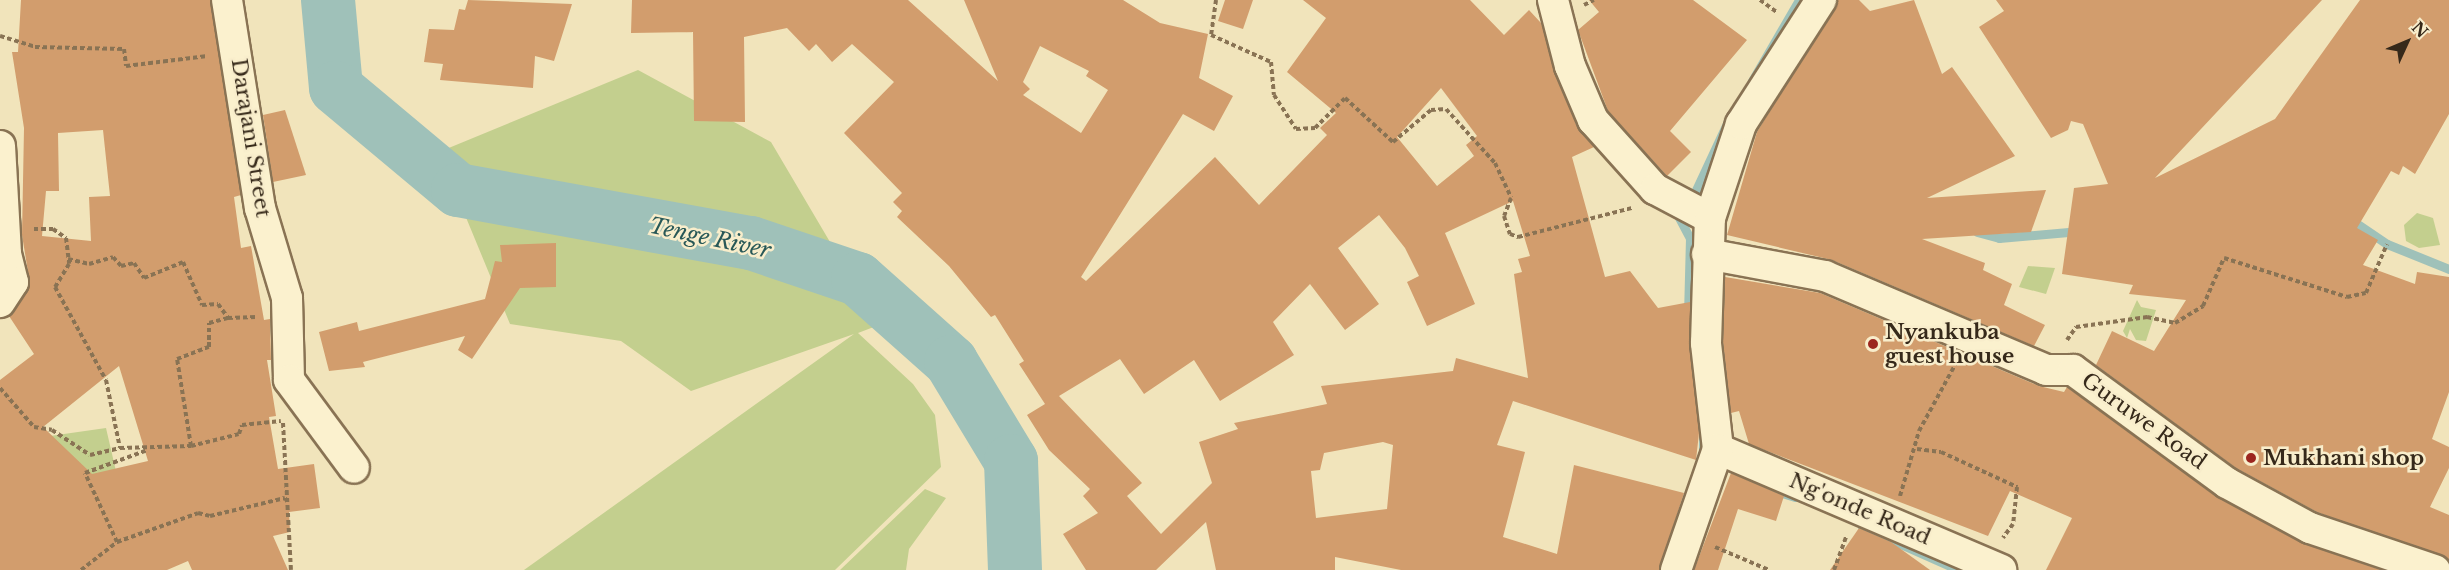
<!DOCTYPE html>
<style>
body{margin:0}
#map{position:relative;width:2449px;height:570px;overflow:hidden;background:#f1e4bb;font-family:"Libre Baskerville",serif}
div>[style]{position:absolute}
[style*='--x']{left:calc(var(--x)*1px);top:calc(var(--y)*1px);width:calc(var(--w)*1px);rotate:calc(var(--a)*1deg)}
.green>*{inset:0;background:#c3cf8e}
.stream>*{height:9px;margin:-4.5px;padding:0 4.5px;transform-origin:4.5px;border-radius:4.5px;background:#9fc1b9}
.river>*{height:54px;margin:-27px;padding:0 27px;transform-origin:27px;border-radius:27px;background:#9fc1b9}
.building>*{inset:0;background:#d29d6d}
.path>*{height:4px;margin-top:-2px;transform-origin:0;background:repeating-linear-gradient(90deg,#897354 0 4.5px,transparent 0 7.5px)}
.roads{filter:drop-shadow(2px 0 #897354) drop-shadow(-2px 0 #897354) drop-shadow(0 2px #897354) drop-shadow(0 -2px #897354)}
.minor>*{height:30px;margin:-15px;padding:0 15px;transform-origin:15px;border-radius:15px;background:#fbf1ce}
.dots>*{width:16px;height:16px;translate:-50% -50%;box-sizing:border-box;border:3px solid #f8edcb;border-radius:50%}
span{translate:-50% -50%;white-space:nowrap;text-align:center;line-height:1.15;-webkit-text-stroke:5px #f8edcb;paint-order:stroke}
.street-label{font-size:21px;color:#36291a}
.poi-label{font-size:21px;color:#36291a;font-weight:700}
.left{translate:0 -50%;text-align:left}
.water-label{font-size:22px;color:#285857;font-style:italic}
.north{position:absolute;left:2377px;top:12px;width:60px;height:60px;-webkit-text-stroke:4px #f8edcb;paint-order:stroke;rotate:46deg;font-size:16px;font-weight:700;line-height:24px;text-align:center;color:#36291a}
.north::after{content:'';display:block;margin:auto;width:21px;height:27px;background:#36291a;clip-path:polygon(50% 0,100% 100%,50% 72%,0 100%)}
</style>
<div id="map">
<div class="green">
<i style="clip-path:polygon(638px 70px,771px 142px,879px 325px,858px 333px,913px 384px,935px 415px,941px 467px,835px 570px,524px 570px,854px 334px,691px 391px,621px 341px,510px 324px,439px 152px)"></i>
<i style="clip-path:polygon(2417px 213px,2433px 218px,2440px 245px,2419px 248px,2406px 241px,2404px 225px)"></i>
<i style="clip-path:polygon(2028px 266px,2055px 268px,2046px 294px,2019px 287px)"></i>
<i style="clip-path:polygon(2137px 300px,2141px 307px,2156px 310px,2146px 341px,2136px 340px,2130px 329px,2127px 338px,2123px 331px)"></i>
<i style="clip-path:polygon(106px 428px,118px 480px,95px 487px,50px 436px)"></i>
<i style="clip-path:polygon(925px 489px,946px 498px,909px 549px,906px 570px,840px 570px)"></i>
</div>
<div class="stream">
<i style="--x:1752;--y:81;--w:94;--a:-59.9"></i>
<i style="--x:1696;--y:190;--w:76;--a:-65.1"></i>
<i style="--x:1676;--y:212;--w:30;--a:62"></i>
<i style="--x:1690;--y:238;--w:76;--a:91.5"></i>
<i style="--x:2350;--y:219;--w:45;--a:34"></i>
<i style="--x:2387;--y:244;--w:67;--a:22"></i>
<i style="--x:1977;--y:232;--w:23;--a:15"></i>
<i style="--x:1999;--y:238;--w:81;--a:-4.9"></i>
<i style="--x:1703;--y:462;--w:31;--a:-90"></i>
<i style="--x:1751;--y:483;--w:46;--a:17.7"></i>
<i style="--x:1862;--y:527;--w:106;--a:23.9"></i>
</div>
<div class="river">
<i style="--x:328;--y:0;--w:88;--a:84.8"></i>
<i style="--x:336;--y:88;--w:159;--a:39.9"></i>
<i style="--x:458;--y:190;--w:298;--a:10.3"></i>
<i style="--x:751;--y:243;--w:113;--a:18.6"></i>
<i style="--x:858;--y:279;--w:125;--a:41.7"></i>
<i style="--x:951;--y:362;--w:116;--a:58.8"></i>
<i style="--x:1011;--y:461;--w:109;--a:87.9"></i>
</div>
<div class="building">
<i style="clip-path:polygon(evenodd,21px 0,210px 0,241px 195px,234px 197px,241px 248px,251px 246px,264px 320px,270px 319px,271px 360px,267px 360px,276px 416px,269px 417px,278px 469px,314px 464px,320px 508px,289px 512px,290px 532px,273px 536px,288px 570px,192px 570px,188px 561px,167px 570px,0 570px,0 380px,34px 354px,9px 316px,30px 284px,22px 235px,24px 128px,12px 52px,18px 52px,21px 0,103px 130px,110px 196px,89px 197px,91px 241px,42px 236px,46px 191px,59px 191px,58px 133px,103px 130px,21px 0,119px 366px,148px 461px,92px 474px,43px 427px,119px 366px)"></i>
<i style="clip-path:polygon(468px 0,572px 4px,554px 61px,535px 56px,533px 88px,440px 80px,443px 64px,424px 62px,429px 29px,454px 30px,459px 9px,465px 10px)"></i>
<i style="clip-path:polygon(evenodd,632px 0,908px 0,998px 81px,964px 0,1123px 0,1160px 23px,1208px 34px,1199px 78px,1233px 96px,1214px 131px,1183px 114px,1081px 277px,1086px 281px,1215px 157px,1259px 205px,1327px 135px,1320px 128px,1336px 113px,1287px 72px,1326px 18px,1303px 0,1470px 0,1504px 35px,1529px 10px,1541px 23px,1577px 127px,1594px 147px,1572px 157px,1605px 277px,1630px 271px,1658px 308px,1690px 302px,1699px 433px,1696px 460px,1513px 401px,1497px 445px,1525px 452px,1503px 537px,1557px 554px,1574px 465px,1684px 493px,1659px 570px,1401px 570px,1335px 557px,1335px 570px,1216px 570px,1206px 522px,1156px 570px,1086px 570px,1063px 534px,1098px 513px,1083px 496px,1090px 489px,1049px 450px,1027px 415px,1045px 404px,1019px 364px,1024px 361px,995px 315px,991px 317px,949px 266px,897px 217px,902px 211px,893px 202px,902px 193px,844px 133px,894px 82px,852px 44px,832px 62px,816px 44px,809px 51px,787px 28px,744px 37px,745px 122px,694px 121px,693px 32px,631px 33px,632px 0,1040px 46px,1089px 71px,1086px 76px,1108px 90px,1081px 133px,1023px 95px,1030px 89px,1023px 82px,1040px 46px,632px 0,1441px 88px,1477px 136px,1466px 145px,1474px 156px,1437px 186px,1397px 137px,1441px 88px,632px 0,1513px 201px,1530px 256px,1518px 259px,1522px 272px,1514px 274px,1528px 378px,1456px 358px,1453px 371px,1321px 386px,1327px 404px,1234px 423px,1238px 429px,1199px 442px,1212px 483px,1161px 534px,1127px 496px,1142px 483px,1059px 396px,1120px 359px,1144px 394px,1194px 360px,1220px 401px,1294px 355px,1273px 322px,1310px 284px,1345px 330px,1379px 304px,1338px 248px,1379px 215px,1405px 248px,1419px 276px,1407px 282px,1427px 326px,1475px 304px,1445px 233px,1513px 201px,632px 0,1383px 442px,1393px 445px,1387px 509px,1316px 518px,1311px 471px,1320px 470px,1324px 453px,1383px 442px)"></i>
<i style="clip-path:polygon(1225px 0,1253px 0,1243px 29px,1218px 21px)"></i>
<i style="clip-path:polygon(1589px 0,1693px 0,1747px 40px,1670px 131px,1691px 152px,1667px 176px,1608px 111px,1578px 30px,1599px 12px)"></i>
<i style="clip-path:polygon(1838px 0,1859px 0,1870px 11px,1914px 0,1942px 74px,1952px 67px,2015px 156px,1927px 198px,2046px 190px,2031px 232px,1922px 239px,1985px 263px,1983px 270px,2012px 284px,2004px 305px,2045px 325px,2034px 346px,1832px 260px,1727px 235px,1757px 132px)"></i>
<i style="clip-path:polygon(1996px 0,2322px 0,2155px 178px,2275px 119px,2360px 0,2449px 0,2449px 114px,2415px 174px,2403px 166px,2399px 175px,2391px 171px,2357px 228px,2378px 240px,2363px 265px,2415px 284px,2417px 272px,2449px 277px,2449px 392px,2432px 439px,2449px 447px,2449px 468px,2430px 507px,2449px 515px,2449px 561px,2317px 512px,2236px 468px,2096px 365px,2112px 331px,2154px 351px,2186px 300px,2129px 294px,2133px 285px,2062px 274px,2074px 188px,2108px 184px,2083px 124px,2071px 121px,2068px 130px,2051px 138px,1979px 27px,2004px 11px)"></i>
<i style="clip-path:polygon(285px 110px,306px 175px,273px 182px,263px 115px)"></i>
<i style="clip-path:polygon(556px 243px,556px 287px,520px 288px,472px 359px,458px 350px,465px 336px,363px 362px,365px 367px,329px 371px,319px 332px,357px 322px,359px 331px,485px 299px,495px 261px,502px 262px,500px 245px)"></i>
<i style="clip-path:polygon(1725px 277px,1820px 293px,2039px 386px,2064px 392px,2067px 387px,2219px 498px,2302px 543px,2381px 570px,2046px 570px,2072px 518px,2010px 491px,1988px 536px,1749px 444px,1739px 411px,1731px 413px,1723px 342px)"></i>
<i style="clip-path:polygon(1731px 473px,1784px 496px,1776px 521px,1738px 509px,1718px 570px,1694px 570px)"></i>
<i style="clip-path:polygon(1859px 528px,1891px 542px,1930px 570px,1830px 570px)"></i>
</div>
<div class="path">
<i style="--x:1216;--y:0;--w:35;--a:98"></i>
<i style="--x:1211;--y:35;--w:66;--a:24.2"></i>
<i style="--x:1271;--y:62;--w:33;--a:85"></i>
<i style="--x:1274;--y:95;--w:40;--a:57.1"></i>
<i style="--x:1296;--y:129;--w:19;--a:-3"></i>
<i style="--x:1315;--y:128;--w:42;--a:-45"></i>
<i style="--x:1345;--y:98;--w:65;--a:42.5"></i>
<i style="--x:1393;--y:142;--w:50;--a:-40.1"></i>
<i style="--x:1431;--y:110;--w:15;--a:-4"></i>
<i style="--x:1446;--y:109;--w:73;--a:47.8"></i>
<i style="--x:1495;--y:163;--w:38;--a:65"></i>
<i style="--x:1511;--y:198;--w:19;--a:111"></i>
<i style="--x:1504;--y:216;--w:19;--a:72"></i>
<i style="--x:1510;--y:234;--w:9;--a:21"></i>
<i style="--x:1518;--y:237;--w:118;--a:-14.3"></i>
<i style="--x:1760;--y:0;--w:22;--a:36"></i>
<i style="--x:1584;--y:5;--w:11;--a:-27"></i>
<i style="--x:0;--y:36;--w:37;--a:17"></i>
<i style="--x:35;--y:47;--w:89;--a:1.3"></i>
<i style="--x:124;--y:49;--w:17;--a:83"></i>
<i style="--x:126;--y:66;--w:82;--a:-7"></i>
<i style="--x:34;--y:229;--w:19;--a:0"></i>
<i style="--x:53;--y:229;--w:16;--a:35"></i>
<i style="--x:66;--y:238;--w:26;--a:83"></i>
<i style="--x:69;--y:264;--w:27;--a:121"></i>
<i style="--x:55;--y:287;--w:106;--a:61.3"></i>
<i style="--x:106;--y:380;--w:69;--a:78.4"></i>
<i style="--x:68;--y:259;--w:22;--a:13"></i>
<i style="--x:89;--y:264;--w:25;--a:-16"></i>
<i style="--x:113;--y:257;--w:12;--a:48"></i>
<i style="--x:121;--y:266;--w:13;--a:-13"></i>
<i style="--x:134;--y:263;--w:18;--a:56"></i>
<i style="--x:144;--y:278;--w:42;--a:-22.3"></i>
<i style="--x:183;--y:262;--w:47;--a:66.2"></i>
<i style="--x:202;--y:305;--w:16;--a:-4"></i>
<i style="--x:218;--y:304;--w:17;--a:54"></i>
<i style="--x:228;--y:318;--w:29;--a:-2"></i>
<i style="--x:2067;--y:340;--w:16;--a:-55"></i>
<i style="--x:2076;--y:327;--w:72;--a:-8"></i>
<i style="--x:2147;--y:317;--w:29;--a:12"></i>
<i style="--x:2175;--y:323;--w:33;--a:-31"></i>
<i style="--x:2203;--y:306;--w:52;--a:-66.4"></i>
<i style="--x:2224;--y:258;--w:129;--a:17.6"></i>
<i style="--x:2347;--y:297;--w:19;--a:-12"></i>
<i style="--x:2366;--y:293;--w:53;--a:-66.8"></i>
<i style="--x:0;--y:388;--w:52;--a:48.9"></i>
<i style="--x:34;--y:427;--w:18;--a:9"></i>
<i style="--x:52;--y:430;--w:45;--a:33.3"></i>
<i style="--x:90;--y:455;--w:31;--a:-13"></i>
<i style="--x:120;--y:448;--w:71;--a:-1.6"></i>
<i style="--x:191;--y:446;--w:49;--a:-14"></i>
<i style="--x:239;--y:434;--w:9;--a:-72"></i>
<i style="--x:242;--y:425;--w:39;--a:-6"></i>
<i style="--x:283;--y:423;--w:147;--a:86.9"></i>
<i style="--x:191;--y:446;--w:88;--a:-99.1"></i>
<i style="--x:177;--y:359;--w:34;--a:-21"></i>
<i style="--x:209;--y:347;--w:24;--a:-90"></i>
<i style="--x:209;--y:323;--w:20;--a:-15"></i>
<i style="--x:1917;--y:449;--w:24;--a:7"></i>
<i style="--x:1941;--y:452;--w:84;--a:24.7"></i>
<i style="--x:2017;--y:487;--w:37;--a:96"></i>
<i style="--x:2013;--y:524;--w:17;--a:126"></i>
<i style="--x:1900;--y:496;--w:68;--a:-73.7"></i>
<i style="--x:1919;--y:431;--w:77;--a:-61.4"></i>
<i style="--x:117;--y:542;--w:76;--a:-114.9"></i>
<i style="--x:85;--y:473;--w:67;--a:-20.1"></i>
<i style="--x:1715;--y:547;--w:59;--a:23.1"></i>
<i style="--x:81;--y:570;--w:46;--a:-37.9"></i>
<i style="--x:117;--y:542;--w:86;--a:-19.7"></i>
<i style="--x:198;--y:513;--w:12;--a:14"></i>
<i style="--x:210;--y:516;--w:77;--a:-13.5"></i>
<i style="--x:285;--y:498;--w:7;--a:56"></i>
<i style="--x:1834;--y:570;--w:35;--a:-70"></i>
</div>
<div class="roads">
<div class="minor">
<i style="--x:227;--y:0;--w:211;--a:81"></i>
<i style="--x:260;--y:208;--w:94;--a:73.3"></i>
<i style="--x:287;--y:298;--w:82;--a:88.6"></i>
<i style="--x:289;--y:380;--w:109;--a:53.5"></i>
<i style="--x:1553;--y:0;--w:68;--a:75.6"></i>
<i style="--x:1570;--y:66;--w:59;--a:66.9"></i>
<i style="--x:1593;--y:120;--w:93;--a:48.1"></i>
<i style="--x:1655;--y:189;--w:62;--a:27.8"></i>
<i style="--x:0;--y:146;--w:108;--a:86.8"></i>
<i style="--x:6;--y:254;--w:29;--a:76"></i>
<i style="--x:13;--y:282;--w:24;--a:123"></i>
<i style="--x:1707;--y:254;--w:120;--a:10.6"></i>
<i style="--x:1825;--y:276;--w:240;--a:23"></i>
<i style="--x:2046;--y:370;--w:27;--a:0"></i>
<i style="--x:2073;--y:370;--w:191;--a:36.3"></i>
<i style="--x:2227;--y:483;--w:94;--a:28.5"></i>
<i style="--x:2310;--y:528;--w:132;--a:18.6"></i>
<i style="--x:1718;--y:449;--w:107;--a:-96.5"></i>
<i style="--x:1706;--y:343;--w:125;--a:-88.2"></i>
<i style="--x:1710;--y:218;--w:99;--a:-71.7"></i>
<i style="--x:1741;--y:124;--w:148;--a:-57.2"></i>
<i style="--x:1718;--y:449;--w:308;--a:23.1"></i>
<i style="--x:1676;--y:570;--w:128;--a:-70.9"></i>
</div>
</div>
<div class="dots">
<i style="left:1873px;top:344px;background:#9c261f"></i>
<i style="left:2251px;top:458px;background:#9c261f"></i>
</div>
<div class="street-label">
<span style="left:251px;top:138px;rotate:81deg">Darajani Street</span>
<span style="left:2144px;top:421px;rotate:36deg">Guruwe Road</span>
<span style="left:1860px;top:509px;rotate:23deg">Ng'onde Road</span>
</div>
<div class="poi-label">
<span class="left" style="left:1885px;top:344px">Nyankuba<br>guest house</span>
<span class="left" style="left:2263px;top:458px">Mukhani shop</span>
</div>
<div class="water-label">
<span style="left:710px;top:238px;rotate:12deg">Tenge River</span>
</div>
<div class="north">N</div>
</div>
